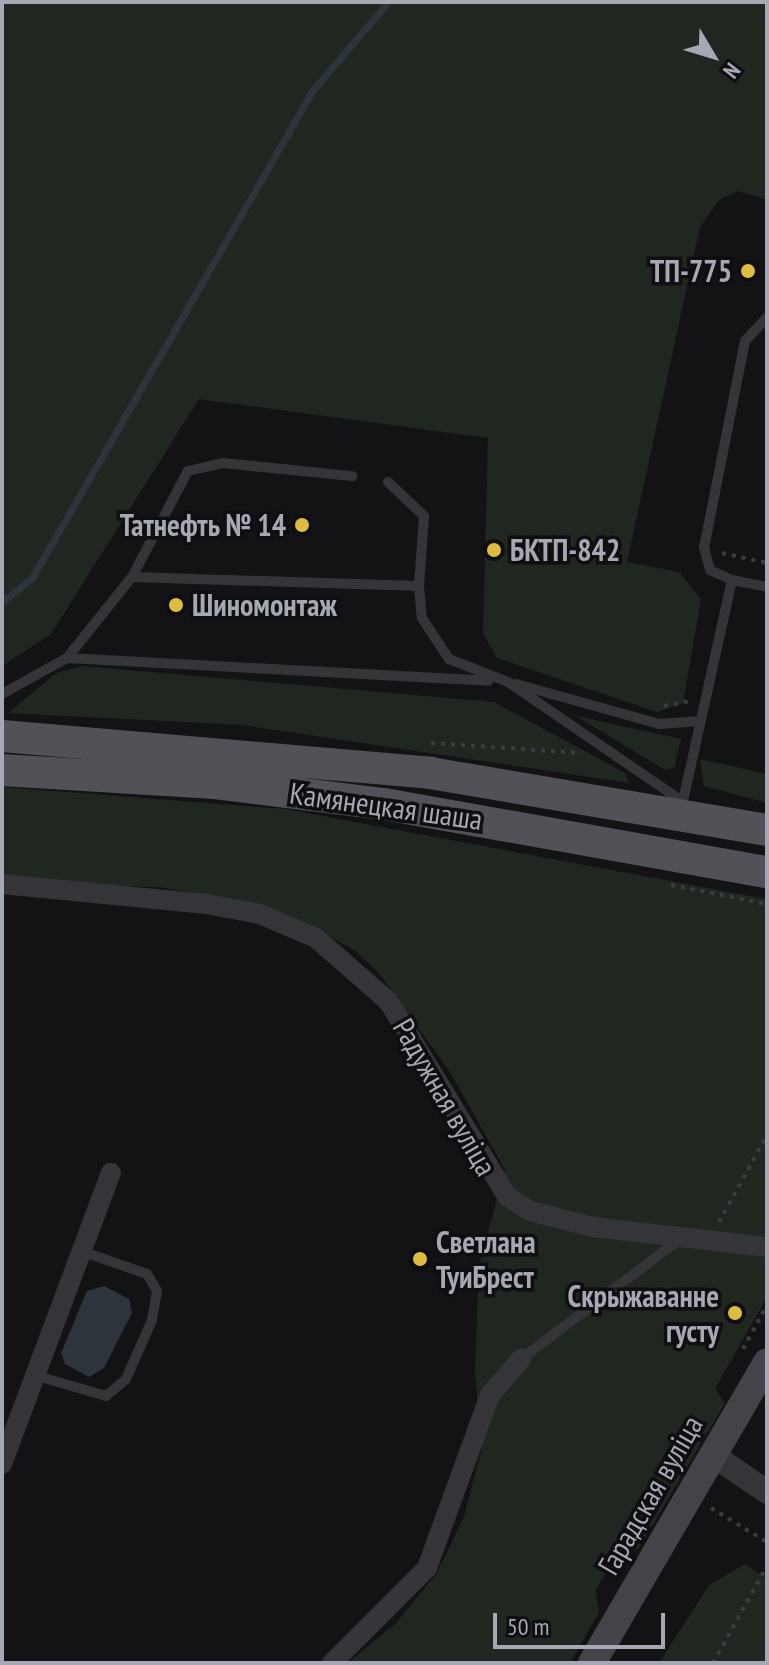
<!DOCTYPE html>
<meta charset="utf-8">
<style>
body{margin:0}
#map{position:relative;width:769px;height:1665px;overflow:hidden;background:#131315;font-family:"PT Sans Narrow",sans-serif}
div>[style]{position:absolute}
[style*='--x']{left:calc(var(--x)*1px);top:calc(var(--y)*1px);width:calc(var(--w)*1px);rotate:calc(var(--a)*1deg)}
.green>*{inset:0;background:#202721}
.water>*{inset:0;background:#2e343c}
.stream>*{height:7px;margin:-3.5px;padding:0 3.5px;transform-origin:3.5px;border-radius:3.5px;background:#2e343c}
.path>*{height:4px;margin-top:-2px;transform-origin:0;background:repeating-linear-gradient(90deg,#3b3c40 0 4px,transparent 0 10px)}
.service>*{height:10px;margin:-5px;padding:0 5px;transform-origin:5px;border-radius:5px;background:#353539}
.minor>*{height:20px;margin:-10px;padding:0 10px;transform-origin:10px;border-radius:10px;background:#353539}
.tertiary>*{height:24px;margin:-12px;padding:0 12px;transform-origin:12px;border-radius:12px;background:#353539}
.secondary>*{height:28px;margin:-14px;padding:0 14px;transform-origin:14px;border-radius:14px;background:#434449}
.primary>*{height:32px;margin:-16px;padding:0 16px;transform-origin:16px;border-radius:16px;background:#515258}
.dots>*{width:22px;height:22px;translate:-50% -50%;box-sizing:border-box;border:4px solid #0f0e10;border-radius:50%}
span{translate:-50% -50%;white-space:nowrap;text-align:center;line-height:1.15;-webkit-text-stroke:7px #0f0e10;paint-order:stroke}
.poi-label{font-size:30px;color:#a6a9b4;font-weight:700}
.right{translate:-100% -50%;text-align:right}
.left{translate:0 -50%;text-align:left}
.street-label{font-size:30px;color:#a6a9b4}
.frame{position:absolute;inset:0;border:4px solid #a6a9b4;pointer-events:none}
.north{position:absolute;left:673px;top:16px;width:80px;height:80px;-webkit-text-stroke:6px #0f0e10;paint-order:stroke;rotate:128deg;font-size:22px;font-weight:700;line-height:32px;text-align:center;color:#a6a9b4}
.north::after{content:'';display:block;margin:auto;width:28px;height:36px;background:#a6a9b4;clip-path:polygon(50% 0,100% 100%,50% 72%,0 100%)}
.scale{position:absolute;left:493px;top:1613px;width:172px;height:36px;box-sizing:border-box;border:4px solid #a6a9b4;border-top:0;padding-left:10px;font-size:24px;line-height:28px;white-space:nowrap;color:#a6a9b4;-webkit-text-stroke:6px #0f0e10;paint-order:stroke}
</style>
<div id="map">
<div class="green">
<i style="clip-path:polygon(2px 2px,767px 2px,767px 200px,738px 191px,719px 200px,700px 227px,627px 562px,679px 572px,701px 599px,683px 703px,657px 712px,497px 658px,483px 634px,488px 438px,199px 399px,51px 634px,2px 666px)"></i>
<i style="clip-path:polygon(82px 666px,494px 702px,625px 773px,629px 783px,243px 725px,8px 713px,56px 673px)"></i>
<i style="clip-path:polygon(576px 716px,681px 739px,674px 768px,665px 770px)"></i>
<i style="clip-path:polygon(700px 759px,767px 774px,767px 803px,704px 786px)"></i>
<i style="clip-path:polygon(2px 787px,285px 809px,767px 899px,767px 1297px,715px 1389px,725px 1403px,639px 1548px,614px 1558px,596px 1590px,599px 1612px,570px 1663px,348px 1663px,396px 1623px,437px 1573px,464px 1517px,482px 1448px,475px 1372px,479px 1265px,505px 1170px,452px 1075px,379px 973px,354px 950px,301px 921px,243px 901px,158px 887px,2px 882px)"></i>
<i style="clip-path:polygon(745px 1564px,767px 1579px,767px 1663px,659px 1663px,709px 1585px)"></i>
</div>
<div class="water">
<i style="clip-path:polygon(104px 1286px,129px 1299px,132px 1313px,104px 1368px,89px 1377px,65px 1364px,61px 1353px,87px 1291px)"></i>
</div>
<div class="stream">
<i style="--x:2;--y:602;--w:38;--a:-39"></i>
<i style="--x:32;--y:578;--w:563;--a:-60.07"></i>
<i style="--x:313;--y:90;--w:116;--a:-49.6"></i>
</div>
<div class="path">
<i style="--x:722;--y:553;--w:46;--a:12.5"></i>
<i style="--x:664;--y:706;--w:26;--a:-11"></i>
<i style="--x:431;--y:743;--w:151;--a:3.8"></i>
<i style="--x:671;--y:885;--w:98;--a:11.2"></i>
<i style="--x:719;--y:1222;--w:99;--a:-61.1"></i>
<i style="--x:743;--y:1349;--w:50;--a:-61.4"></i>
<i style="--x:711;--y:1508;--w:66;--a:31.3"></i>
<i style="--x:713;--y:1663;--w:111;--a:-60.9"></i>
</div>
<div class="service">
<i style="--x:388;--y:482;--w:50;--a:43.4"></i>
<i style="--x:424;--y:516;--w:70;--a:94.1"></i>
<i style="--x:132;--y:577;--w:120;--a:-62.2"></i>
<i style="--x:188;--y:471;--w:36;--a:-13"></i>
<i style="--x:223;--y:463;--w:130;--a:5.8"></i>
<i style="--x:732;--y:580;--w:24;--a:-156"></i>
<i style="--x:710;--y:570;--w:23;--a:-105"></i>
<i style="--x:704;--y:548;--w:211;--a:-78.8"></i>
<i style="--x:745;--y:341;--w:33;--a:-47"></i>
<i style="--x:67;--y:658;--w:104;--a:-51.3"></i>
<i style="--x:132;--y:577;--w:287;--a:1.8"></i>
<i style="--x:419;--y:586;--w:32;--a:85"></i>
<i style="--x:422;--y:618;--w:49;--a:56.6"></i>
<i style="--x:449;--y:659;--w:63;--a:21.3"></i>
<i style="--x:508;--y:682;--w:207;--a:34.4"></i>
<i style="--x:516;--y:684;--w:148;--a:15.6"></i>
<i style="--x:659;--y:724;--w:41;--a:-4.2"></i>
<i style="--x:2;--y:694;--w:74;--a:-29"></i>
<i style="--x:67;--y:658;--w:422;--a:3.1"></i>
<i style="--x:683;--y:801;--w:226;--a:-77.5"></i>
<i style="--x:732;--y:580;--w:36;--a:11"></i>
<i style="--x:521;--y:1359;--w:198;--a:-37"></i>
<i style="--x:34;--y:1375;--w:75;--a:16.3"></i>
<i style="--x:106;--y:1396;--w:26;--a:-40"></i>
<i style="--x:126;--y:1379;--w:64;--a:-66.2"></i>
<i style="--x:152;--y:1320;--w:29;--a:-80"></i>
<i style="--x:157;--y:1291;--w:20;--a:-120"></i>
<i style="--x:147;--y:1274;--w:70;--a:-160.8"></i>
</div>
<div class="minor">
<i style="--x:2;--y:884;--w:205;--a:5.6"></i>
<i style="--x:206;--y:904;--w:55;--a:10.5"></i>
<i style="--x:260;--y:914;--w:61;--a:23.2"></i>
<i style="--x:316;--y:938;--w:97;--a:41.2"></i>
<i style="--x:389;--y:1002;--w:227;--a:58.7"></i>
<i style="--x:507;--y:1196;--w:27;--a:33"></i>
<i style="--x:530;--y:1211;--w:65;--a:14.3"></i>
<i style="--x:593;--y:1227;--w:175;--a:6.6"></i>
<i style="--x:2;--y:1464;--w:311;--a:-69.5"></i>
<i style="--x:332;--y:1663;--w:134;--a:-45"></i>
<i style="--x:427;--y:1568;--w:184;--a:-70"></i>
<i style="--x:490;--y:1395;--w:48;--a:-49.3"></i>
</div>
<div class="tertiary">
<i style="--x:713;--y:1455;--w:65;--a:34.4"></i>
</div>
<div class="secondary">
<i style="--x:592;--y:1663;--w:348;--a:-59.8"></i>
</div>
<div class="primary">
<i style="--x:2;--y:736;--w:430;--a:4.9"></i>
<i style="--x:430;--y:773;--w:342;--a:9.6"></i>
<i style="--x:2;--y:770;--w:213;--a:3.5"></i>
<i style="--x:215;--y:783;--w:170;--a:7.1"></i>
<i style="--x:384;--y:804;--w:389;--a:10.1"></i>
</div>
<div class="dots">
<i style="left:748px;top:271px;background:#debc42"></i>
<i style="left:302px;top:525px;background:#debc42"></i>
<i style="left:494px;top:550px;background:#debc42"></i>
<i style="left:176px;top:605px;background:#debc42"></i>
<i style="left:420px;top:1259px;background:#debc42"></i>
<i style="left:735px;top:1313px;background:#debc42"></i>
</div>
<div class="poi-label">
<span class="right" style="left:732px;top:271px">ТП-775</span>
<span class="right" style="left:286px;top:525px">Татнефть № 14</span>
<span class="left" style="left:510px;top:550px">БКТП-842</span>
<span class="left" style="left:192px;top:605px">Шиномонтаж</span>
<span class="left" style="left:436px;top:1259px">Светлана<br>ТуиБрест</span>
<span class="right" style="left:719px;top:1313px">Скрыжаванне<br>густу</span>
</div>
<div class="street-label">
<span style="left:386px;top:806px;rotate:8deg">Камянецкая шаша</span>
<span style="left:445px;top:1097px;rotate:60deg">Радужная вуліца</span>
<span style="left:650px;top:1495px;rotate:-60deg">Гарадская вуліца</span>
</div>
<div class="frame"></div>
<div class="north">N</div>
<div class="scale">50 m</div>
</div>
